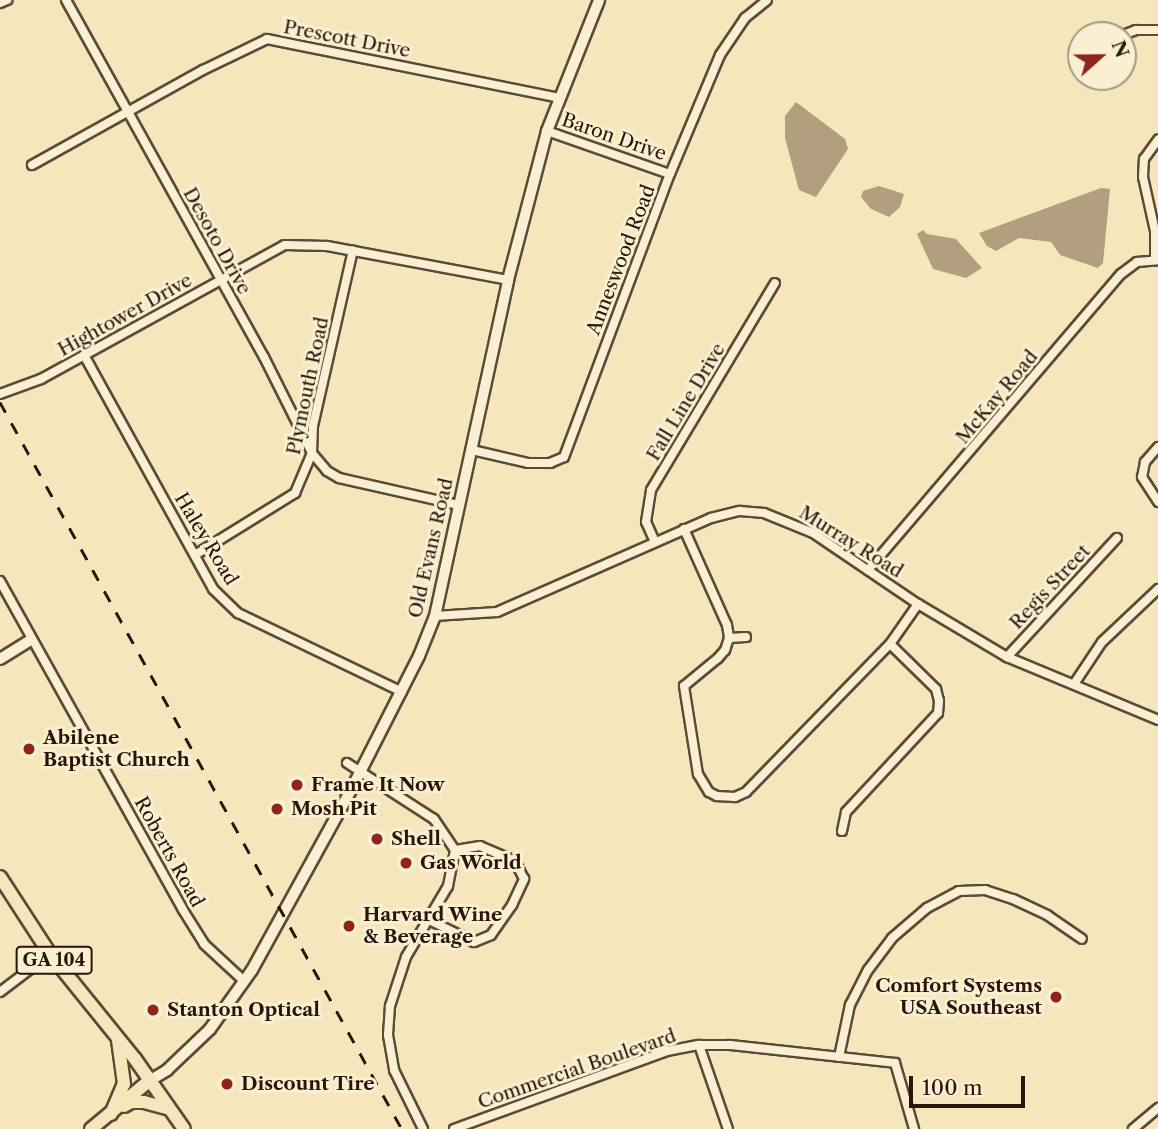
<!DOCTYPE html>
<style>
body{margin:0}
#map{position:relative;width:1158px;height:1129px;overflow:hidden;background:#f6e6bc;font-family:"Libre Caslon Text",serif}
div>[style]{position:absolute}
[style*='--x']{left:calc(var(--x)*1px);top:calc(var(--y)*1px);width:calc(var(--w)*1px);rotate:calc(var(--a)*1deg)}
.water>*{inset:0;background:#b19f7f}
.roads{filter:drop-shadow(2px 0 #5e4936) drop-shadow(-2px 0 #5e4936) drop-shadow(0 2px #5e4936) drop-shadow(0 -2px #5e4936)}
.minor>*{height:8px;margin:-4px;padding:0 4px;transform-origin:4px;border-radius:4px;background:#f9efd3}
.tertiary>*{height:10px;margin:-5px;padding:0 5px;transform-origin:5px;border-radius:5px;background:#f9efd3}
.primary>*{height:12px;margin:-6px;padding:0 6px;transform-origin:6px;border-radius:6px;background:#f6e6bc}
.rail>*{height:2.5px;margin-top:-1.25px;transform-origin:0;background:repeating-linear-gradient(90deg,#2b1509 0 12px,transparent 0 24px)}
.dots>*{width:19px;height:19px;translate:-50% -50%;box-sizing:border-box;border:4px solid #f9efd3;border-radius:50%}
span{translate:-50% -50%;white-space:nowrap;text-align:center;line-height:1.15;-webkit-text-stroke:6px #f9efd3;paint-order:stroke}
.shield-label span{padding:2px 5px;background:#f9efd3;border:2px solid;border-radius:5px;-webkit-text-stroke-width:0}
.shield-label{font-size:18px;color:#2b1509;font-weight:700}
.street-label{font-size:19px;color:#2b1509}
.poi-label{font-size:19px;color:#2b1509;font-weight:700}
.left{translate:0 -50%;text-align:left}
.right{translate:-100% -50%;text-align:right}
.north{position:absolute;left:1067px;top:21px;width:70px;height:70px;box-sizing:border-box;background:#f9efd3;border:2px solid #a79882;border-radius:50%;rotate:69deg;font-size:19px;font-weight:700;line-height:28px;text-align:center;color:#2b1509}
.north::after{content:'';display:block;margin:auto;width:24px;height:32px;background:#8f2418;clip-path:polygon(50% 0,100% 100%,50% 72%,0 100%)}
.scale{position:absolute;left:909px;top:1076px;width:116px;height:32px;box-sizing:border-box;border:4px solid #2b1509;border-top:0;padding-left:9px;font-size:21px;line-height:24px;white-space:nowrap;color:#2b1509;-webkit-text-stroke:5px #f9efd3;paint-order:stroke}
</style>
<div id="map">
<div class="water">
<i style="clip-path:polygon(796px 102px,845px 139px,848px 149px,816px 197px,799px 190px,785px 138px,785px 116px)"></i>
<i style="clip-path:polygon(879px 186px,904px 194px,900px 207px,889px 217px,871px 209px,861px 197px,863px 191px)"></i>
<i style="clip-path:polygon(1101px 188px,1110px 189px,1103px 263px,1098px 268px,1060px 255px,1051px 242px,1019px 238px,996px 251px,987px 246px,979px 233px)"></i>
<i style="clip-path:polygon(923px 230px,927px 234px,956px 239px,982px 268px,966px 278px,933px 269px,917px 234px)"></i>
</div>
<div class="roads">
<div class="minor">
<i style="--x:66;--y:0;--w:408;--a:61"></i>
<i style="--x:264;--y:357;--w:107;--a:63.4"></i>
<i style="--x:312;--y:453;--w:23;--a:50"></i>
<i style="--x:327;--y:471;--w:14;--a:30"></i>
<i style="--x:339;--y:478;--w:123;--a:12.7"></i>
<i style="--x:0;--y:3;--w:8;--a:-23"></i>
<i style="--x:1123;--y:35;--w:14;--a:-21"></i>
<i style="--x:1136;--y:30;--w:22;--a:0"></i>
<i style="--x:547;--y:131;--w:130;--a:19.3"></i>
<i style="--x:32;--y:165;--w:196;--a:-29.1"></i>
<i style="--x:203;--y:70;--w:71;--a:-25.8"></i>
<i style="--x:267;--y:39;--w:298;--a:11.4"></i>
<i style="--x:1155;--y:259;--w:28;--a:-90"></i>
<i style="--x:1155;--y:231;--w:55;--a:-102.5"></i>
<i style="--x:1143;--y:177;--w:18;--a:-87"></i>
<i style="--x:1144;--y:159;--w:24;--a:-54"></i>
<i style="--x:84;--y:355;--w:267;--a:61.1"></i>
<i style="--x:213;--y:589;--w:35;--a:44"></i>
<i style="--x:238;--y:613;--w:182;--a:25.7"></i>
<i style="--x:0;--y:394;--w:44;--a:-20.1"></i>
<i style="--x:41;--y:379;--w:278;--a:-28.8"></i>
<i style="--x:285;--y:245;--w:42;--a:1.4"></i>
<i style="--x:327;--y:246;--w:184;--a:10.6"></i>
<i style="--x:1158;--y:447;--w:20;--a:131"></i>
<i style="--x:1145;--y:462;--w:15;--a:101"></i>
<i style="--x:1142;--y:477;--w:30;--a:57"></i>
<i style="--x:472;--y:450;--w:57;--a:13.1"></i>
<i style="--x:528;--y:463;--w:22;--a:0"></i>
<i style="--x:550;--y:463;--w:15;--a:-23"></i>
<i style="--x:564;--y:457;--w:302;--a:-69.5"></i>
<i style="--x:670;--y:174;--w:129;--a:-67.2"></i>
<i style="--x:720;--y:55;--w:45;--a:-56"></i>
<i style="--x:745;--y:18;--w:28;--a:-39"></i>
<i style="--x:684;--y:529;--w:105;--a:65.9"></i>
<i style="--x:727;--y:625;--w:13;--a:81"></i>
<i style="--x:729;--y:638;--w:13;--a:108"></i>
<i style="--x:725;--y:650;--w:11;--a:131"></i>
<i style="--x:718;--y:658;--w:44;--a:140.5"></i>
<i style="--x:684;--y:686;--w:89;--a:81"></i>
<i style="--x:698;--y:774;--w:21;--a:59"></i>
<i style="--x:709;--y:792;--w:9;--a:27"></i>
<i style="--x:717;--y:796;--w:18;--a:3"></i>
<i style="--x:735;--y:797;--w:12;--a:-24"></i>
<i style="--x:746;--y:792;--w:206;--a:-45.8"></i>
<i style="--x:890;--y:644;--w:49;--a:-55"></i>
<i style="--x:655;--y:542;--w:22;--a:-114"></i>
<i style="--x:646;--y:522;--w:32;--a:-81"></i>
<i style="--x:651;--y:490;--w:241;--a:-59.1"></i>
<i style="--x:195;--y:555;--w:118;--a:-31.8"></i>
<i style="--x:295;--y:493;--w:43;--a:-67"></i>
<i style="--x:312;--y:453;--w:27;--a:-88"></i>
<i style="--x:313;--y:426;--w:180;--a:-77.2"></i>
<i style="--x:868;--y:570;--w:389;--a:-49.5"></i>
<i style="--x:1121;--y:274;--w:20;--a:-37"></i>
<i style="--x:1137;--y:262;--w:21;--a:-5"></i>
<i style="--x:0;--y:581;--w:376;--a:60.9"></i>
<i style="--x:183;--y:910;--w:40;--a:58"></i>
<i style="--x:204;--y:944;--w:53;--a:42.7"></i>
<i style="--x:435;--y:616;--w:62;--a:-3.7"></i>
<i style="--x:497;--y:612;--w:234;--a:-23.7"></i>
<i style="--x:711;--y:518;--w:30;--a:-14"></i>
<i style="--x:740;--y:511;--w:24;--a:5"></i>
<i style="--x:764;--y:513;--w:53;--a:22.2"></i>
<i style="--x:813;--y:533;--w:127;--a:34.1"></i>
<i style="--x:918;--y:604;--w:104;--a:30.8"></i>
<i style="--x:1007;--y:657;--w:164;--a:22.6"></i>
<i style="--x:729;--y:638;--w:17;--a:-3"></i>
<i style="--x:1007;--y:657;--w:162;--a:-47.3"></i>
<i style="--x:1074;--y:684;--w:50;--a:-56.3"></i>
<i style="--x:1102;--y:642;--w:77;--a:-43.4"></i>
<i style="--x:347;--y:763;--w:103;--a:32.8"></i>
<i style="--x:434;--y:819;--w:37;--a:56"></i>
<i style="--x:455;--y:850;--w:37;--a:101"></i>
<i style="--x:448;--y:886;--w:82;--a:120.6"></i>
<i style="--x:406;--y:957;--w:52;--a:108.1"></i>
<i style="--x:390;--y:1006;--w:29;--a:94"></i>
<i style="--x:388;--y:1035;--w:36;--a:80"></i>
<i style="--x:394;--y:1070;--w:66;--a:63.8"></i>
<i style="--x:842;--y:831;--w:19;--a:-78"></i>
<i style="--x:846;--y:812;--w:135;--a:-47.1"></i>
<i style="--x:938;--y:713;--w:12;--a:-85"></i>
<i style="--x:939;--y:701;--w:12;--a:-104"></i>
<i style="--x:936;--y:689;--w:64;--a:-135.6"></i>
<i style="--x:429;--y:920;--w:50;--a:26.1"></i>
<i style="--x:474;--y:942;--w:18;--a:-22"></i>
<i style="--x:491;--y:935;--w:37;--a:-55"></i>
<i style="--x:512;--y:905;--w:29;--a:-65"></i>
<i style="--x:524;--y:879;--w:20;--a:-117"></i>
<i style="--x:515;--y:861;--w:38;--a:-157"></i>
<i style="--x:480;--y:846;--w:25;--a:171"></i>
<i style="--x:0;--y:992;--w:63;--a:-37.2"></i>
<i style="--x:699;--y:1045;--w:89;--a:71"></i>
<i style="--x:839;--y:1057;--w:53;--a:-78.1"></i>
<i style="--x:850;--y:1005;--w:39;--a:-63"></i>
<i style="--x:868;--y:970;--w:40;--a:-53"></i>
<i style="--x:892;--y:938;--w:46;--a:-40.6"></i>
<i style="--x:927;--y:908;--w:36;--a:-28"></i>
<i style="--x:959;--y:891;--w:26;--a:-2"></i>
<i style="--x:985;--y:890;--w:29;--a:18"></i>
<i style="--x:1013;--y:899;--w:38;--a:25"></i>
<i style="--x:1047;--y:915;--w:42;--a:34.4"></i>
<i style="--x:454;--y:1129;--w:227;--a:-20.1"></i>
<i style="--x:667;--y:1051;--w:33;--a:-11"></i>
<i style="--x:699;--y:1045;--w:31;--a:0"></i>
<i style="--x:730;--y:1045;--w:166;--a:6.2"></i>
<i style="--x:895;--y:1063;--w:69;--a:73.9"></i>
<i style="--x:1133;--y:1129;--w:33;--a:-40"></i>
</div>
<div class="tertiary">
<i style="--x:0;--y:659;--w:36;--a:-32"></i>
<i style="--x:149;--y:1081;--w:21;--a:-31"></i>
<i style="--x:167;--y:1070;--w:59;--a:-43.6"></i>
<i style="--x:210;--y:1029;--w:72;--a:-54.6"></i>
<i style="--x:252;--y:970;--w:205;--a:-61.2"></i>
<i style="--x:351;--y:790;--w:150;--a:-63.1"></i>
<i style="--x:419;--y:656;--w:43;--a:-68.2"></i>
<i style="--x:435;--y:616;--w:344;--a:-77.7"></i>
<i style="--x:508;--y:280;--w:154;--a:-75.3"></i>
<i style="--x:547;--y:131;--w:141;--a:-68.3"></i>
</div>
<div class="primary">
<i style="--x:0;--y:877;--w:92;--a:57"></i>
<i style="--x:50;--y:954;--w:135;--a:51"></i>
<i style="--x:135;--y:1059;--w:85;--a:55"></i>
<i style="--x:124;--y:1106;--w:8;--a:-30"></i>
<i style="--x:131;--y:1102;--w:13;--a:0"></i>
<i style="--x:144;--y:1102;--w:23;--a:15"></i>
<i style="--x:111;--y:1114;--w:33;--a:-67"></i>
<i style="--x:124;--y:1084;--w:44;--a:-97.8"></i>
<i style="--x:91;--y:1129;--w:75;--a:-39.6"></i>
</div>
</div>
<div class="rail">
<i style="--x:0;--y:402;--w:831;--a:61.06"></i>
</div>
<div class="dots">
<i style="left:29px;top:749px;background:#8f2418"></i>
<i style="left:297px;top:785px;background:#8f2418"></i>
<i style="left:277px;top:809px;background:#8f2418"></i>
<i style="left:377px;top:839px;background:#8f2418"></i>
<i style="left:406px;top:863px;background:#8f2418"></i>
<i style="left:349px;top:926px;background:#8f2418"></i>
<i style="left:1056px;top:997px;background:#8f2418"></i>
<i style="left:153px;top:1010px;background:#8f2418"></i>
<i style="left:227px;top:1084px;background:#8f2418"></i>
</div>
<div class="shield-label">
<span style="left:54px;top:960px">GA 104</span>
</div>
<div class="street-label">
<span style="left:347px;top:39px;rotate:11deg">Prescott Drive</span>
<span style="left:614px;top:137px;rotate:19deg">Baron Drive</span>
<span style="left:217px;top:241px;rotate:61deg">Desoto Drive</span>
<span style="left:621px;top:260px;rotate:-69deg">Anneswood Road</span>
<span style="left:125px;top:315px;rotate:-29deg">Hightower Drive</span>
<span style="left:308px;top:386px;rotate:-78deg">Plymouth Road</span>
<span style="left:997px;top:397px;rotate:-50deg">McKay Road</span>
<span style="left:686px;top:402px;rotate:-59deg">Fall Line Drive</span>
<span style="left:206px;top:539px;rotate:59deg">Haley Road</span>
<span style="left:851px;top:542px;rotate:32deg">Murray Road</span>
<span style="left:431px;top:548px;rotate:-77deg">Old Evans Road</span>
<span style="left:1050px;top:587px;rotate:-47deg">Regis Street</span>
<span style="left:169px;top:852px;rotate:61deg">Roberts Road</span>
<span style="left:577px;top:1069px;rotate:-19deg">Commercial Boulevard</span>
</div>
<div class="poi-label">
<span class="left" style="left:43px;top:749px">Abilene<br>Baptist Church</span>
<span class="left" style="left:311px;top:785px">Frame It Now</span>
<span class="left" style="left:291px;top:809px">Mosh Pit</span>
<span class="left" style="left:391px;top:839px">Shell</span>
<span class="left" style="left:420px;top:863px">Gas World</span>
<span class="left" style="left:363px;top:926px">Harvard Wine<br>&amp; Beverage</span>
<span class="right" style="left:1042px;top:997px">Comfort Systems<br>USA Southeast</span>
<span class="left" style="left:167px;top:1010px">Stanton Optical</span>
<span class="left" style="left:241px;top:1084px">Discount Tire</span>
</div>
<div class="north">N</div>
<div class="scale">100 m</div>
</div>
